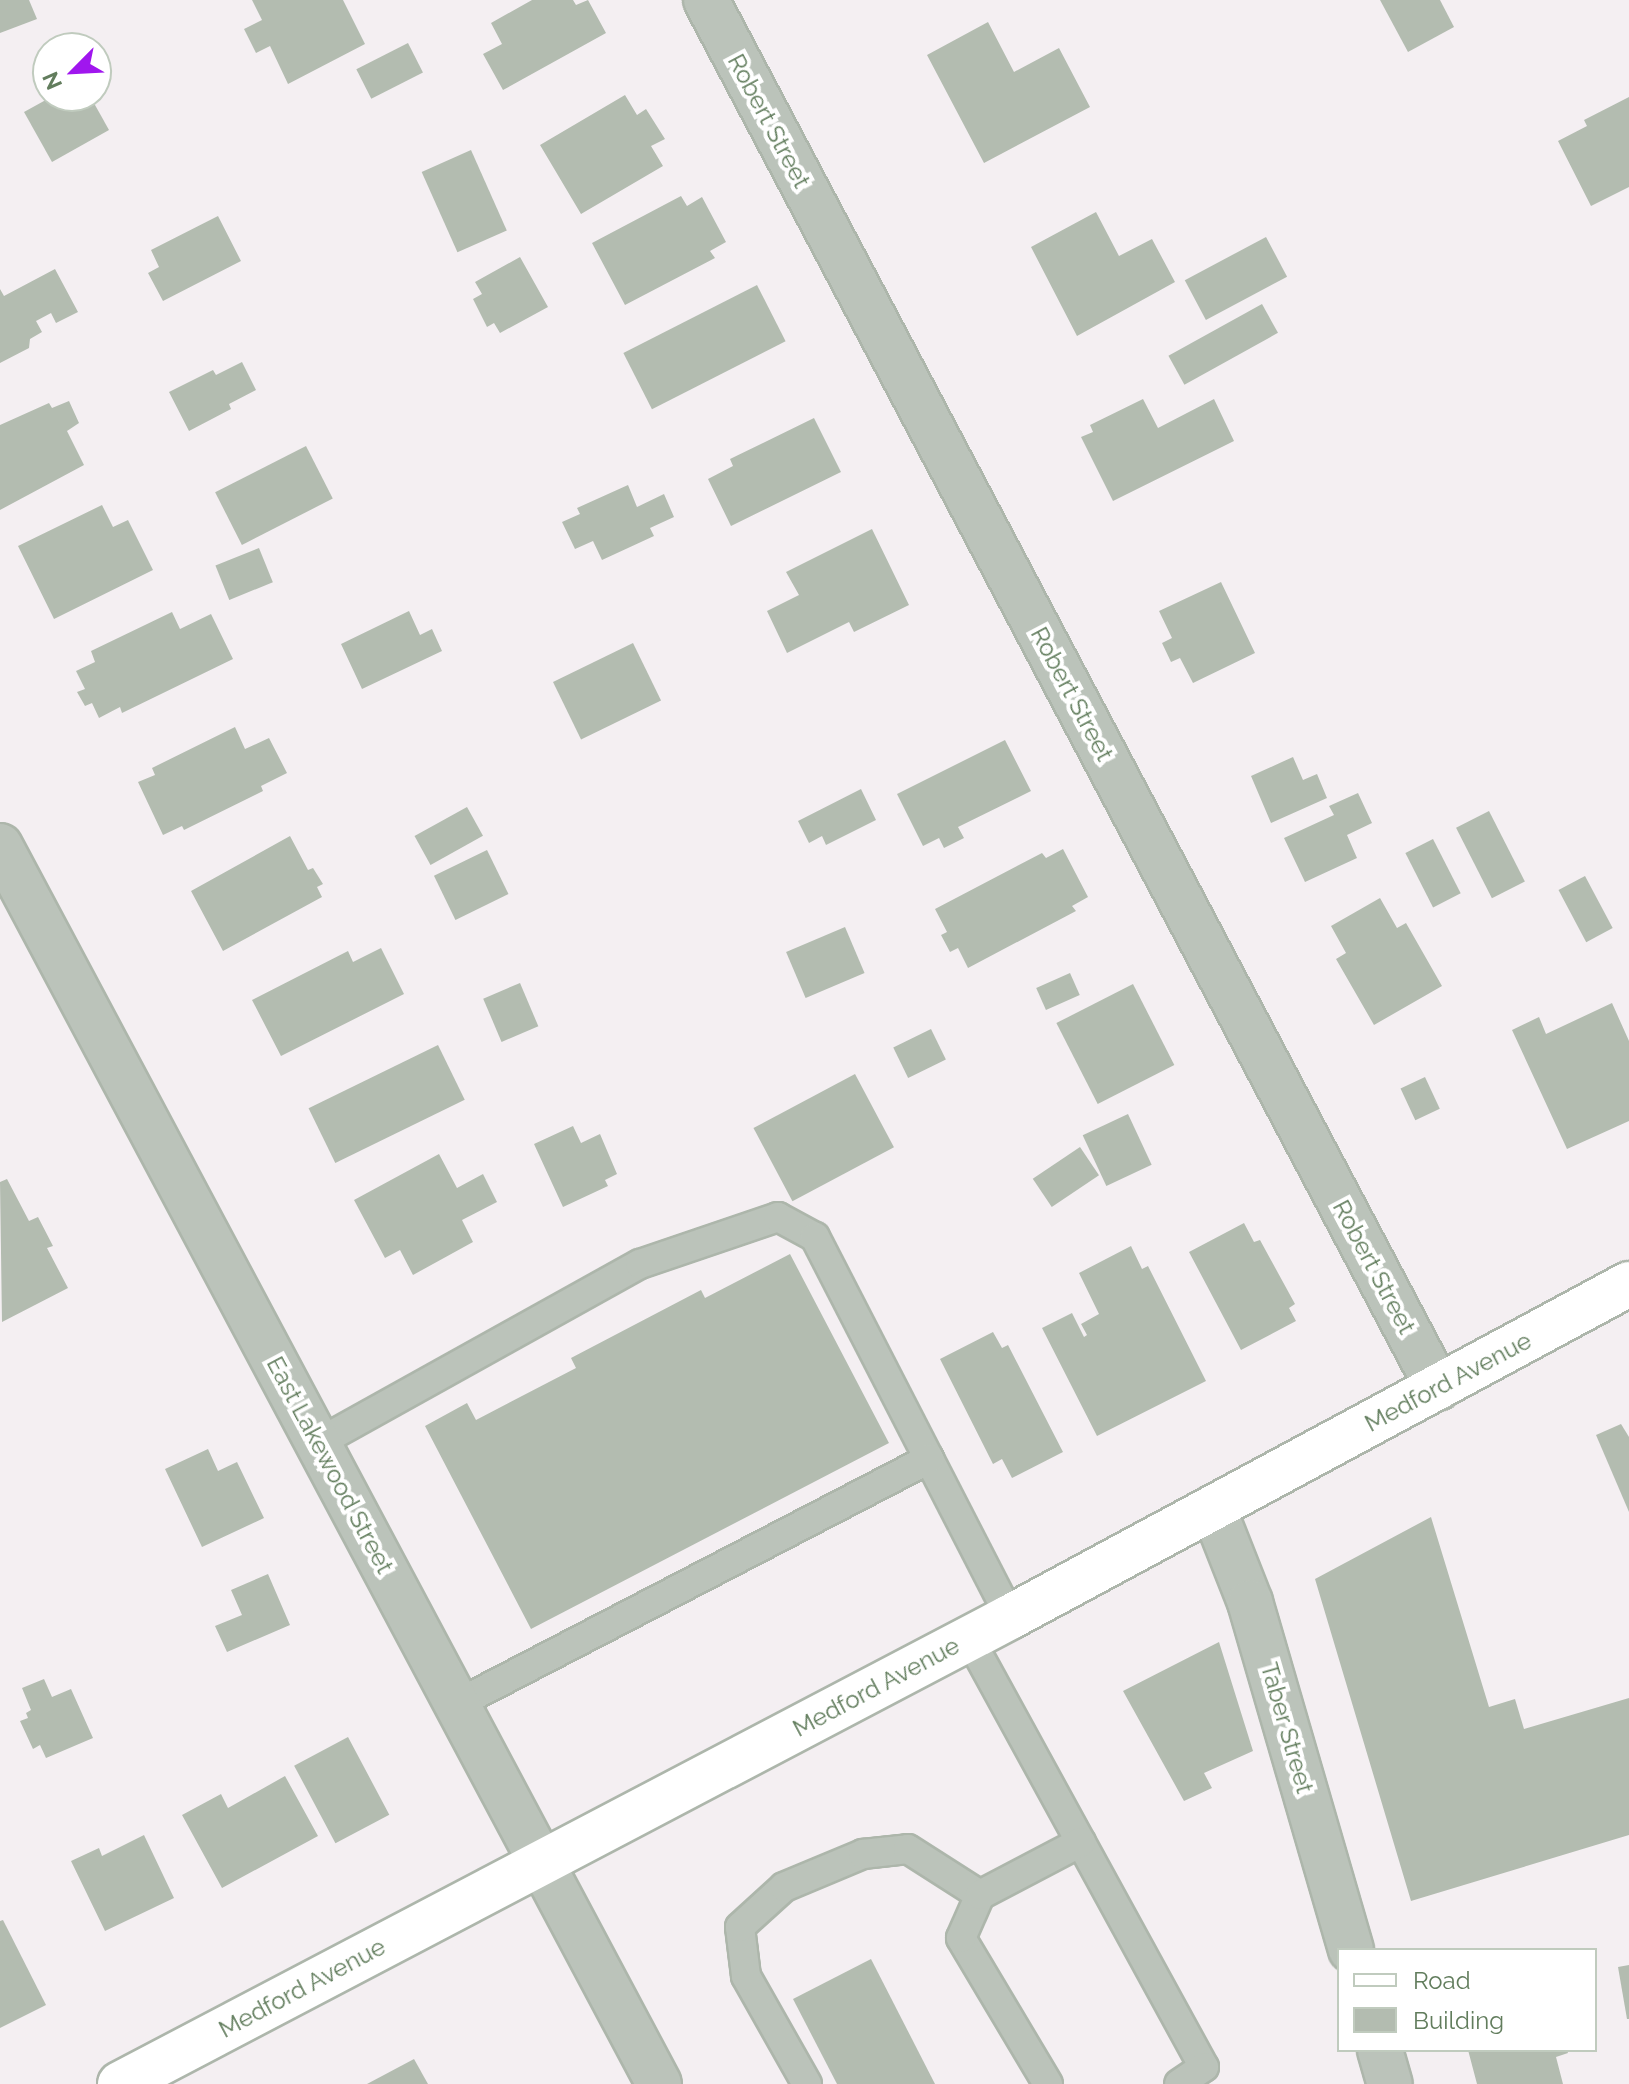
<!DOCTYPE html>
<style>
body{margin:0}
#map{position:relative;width:1629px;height:2084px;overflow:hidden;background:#f4eff2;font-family:Raleway,sans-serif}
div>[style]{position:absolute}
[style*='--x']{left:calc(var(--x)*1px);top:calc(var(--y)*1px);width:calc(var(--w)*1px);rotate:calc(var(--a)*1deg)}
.building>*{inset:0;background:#b3bcb0;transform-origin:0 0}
.roads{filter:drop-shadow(2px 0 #adb6ab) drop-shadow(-2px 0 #adb6ab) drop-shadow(0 2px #adb6ab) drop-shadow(0 -2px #adb6ab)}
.service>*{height:28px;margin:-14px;padding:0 14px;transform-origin:14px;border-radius:14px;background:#bbc3ba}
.minor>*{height:44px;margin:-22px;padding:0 22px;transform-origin:22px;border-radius:22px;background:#bbc3ba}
.primary>*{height:44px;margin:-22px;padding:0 22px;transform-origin:22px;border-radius:22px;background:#fff}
span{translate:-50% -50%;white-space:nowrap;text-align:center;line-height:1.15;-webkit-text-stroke:8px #fff;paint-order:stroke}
.street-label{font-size:24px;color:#627d5d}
.legend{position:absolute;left:1337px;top:1948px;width:260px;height:104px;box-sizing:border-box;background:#fff;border:2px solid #c0cbbe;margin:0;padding:10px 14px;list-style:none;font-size:24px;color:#627d5d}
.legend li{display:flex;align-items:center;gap:16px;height:40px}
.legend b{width:40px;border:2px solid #c0cbbe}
.north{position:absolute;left:32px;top:32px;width:80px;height:80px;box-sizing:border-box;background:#fff;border:2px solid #c0cbbe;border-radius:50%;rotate:246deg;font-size:22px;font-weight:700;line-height:32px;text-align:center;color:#627d5d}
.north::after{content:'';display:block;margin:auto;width:28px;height:36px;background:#a016ee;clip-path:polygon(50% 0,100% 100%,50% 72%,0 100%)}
</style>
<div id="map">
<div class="building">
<i style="clip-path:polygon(0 0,29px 0,37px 19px,0 33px)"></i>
<i style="clip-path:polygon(252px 0,343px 0,365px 44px,288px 84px,270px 46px,256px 53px,244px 29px,262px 20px)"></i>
<i style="clip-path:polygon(532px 0,573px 0,576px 5px,588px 0,606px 33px,503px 90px,483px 54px,502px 44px,491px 23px)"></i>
<i style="clip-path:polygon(1380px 0,1440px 0,1454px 27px,1408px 52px)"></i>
<i style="clip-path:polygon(988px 22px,1014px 72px,1059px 48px,1090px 107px,984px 163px,927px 55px)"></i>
<i style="left:408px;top:43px;width:33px;height:58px;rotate:63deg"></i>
<i style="clip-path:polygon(625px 95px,637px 115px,646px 109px,665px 139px,651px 146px,663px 166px,581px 214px,540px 145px)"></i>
<i style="clip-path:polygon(53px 96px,90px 96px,109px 130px,52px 162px,24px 112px)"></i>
<i style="clip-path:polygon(1629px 97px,1629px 187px,1591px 206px,1558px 141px,1587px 126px,1584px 120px)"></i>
<i style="left:471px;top:150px;width:88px;height:54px;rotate:66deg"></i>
<i style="clip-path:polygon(681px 196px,687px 206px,702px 197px,726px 242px,710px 251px,715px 258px,625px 305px,592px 243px)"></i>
<i style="clip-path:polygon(1096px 212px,1119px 256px,1152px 239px,1175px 282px,1077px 336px,1031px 247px)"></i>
<i style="clip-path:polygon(218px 216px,241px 261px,163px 301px,148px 273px,159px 267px,151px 250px)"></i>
<i style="left:1266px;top:237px;width:45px;height:92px;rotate:62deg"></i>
<i style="clip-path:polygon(520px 257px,548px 307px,500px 333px,494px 323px,487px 327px,473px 299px,482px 294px,475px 282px)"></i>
<i style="clip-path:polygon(55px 269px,78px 312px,56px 323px,51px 313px,36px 321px,42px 332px,30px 339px,29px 348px,0 363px,0 289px,4px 296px)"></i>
<i style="left:757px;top:285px;width:63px;height:150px;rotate:63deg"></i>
<i style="left:1262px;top:304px;width:33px;height:107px;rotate:61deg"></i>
<i style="clip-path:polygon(242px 362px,256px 390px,229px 404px,231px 409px,189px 431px,169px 392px,213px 370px,216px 375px)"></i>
<i style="clip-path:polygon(1143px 399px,1158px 428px,1214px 399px,1234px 441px,1113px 501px,1081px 437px,1093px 432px,1090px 425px)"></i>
<i style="clip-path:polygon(69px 401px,79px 423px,67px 431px,84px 465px,0 510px,0 425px,49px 403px,52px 408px)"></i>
<i style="clip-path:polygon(814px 418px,841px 472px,731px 526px,708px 479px,733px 466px,730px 459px)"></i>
<i style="left:306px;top:446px;width:59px;height:102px;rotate:63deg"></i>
<i style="clip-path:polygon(628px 485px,637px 507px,664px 494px,674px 517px,650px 528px,654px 536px,602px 560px,593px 541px,575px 549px,562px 522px,580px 514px,577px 508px)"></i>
<i style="clip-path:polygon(102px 505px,113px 527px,128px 520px,153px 570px,54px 619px,18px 546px)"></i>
<i style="clip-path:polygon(872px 529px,909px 605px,854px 632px,849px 622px,787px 653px,767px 611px,799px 595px,786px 572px)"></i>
<i style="left:259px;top:548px;width:37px;height:47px;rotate:68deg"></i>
<i style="clip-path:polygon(1221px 582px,1255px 653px,1193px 683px,1180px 658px,1171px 662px,1162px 643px,1172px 638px,1159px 611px)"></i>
<i style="clip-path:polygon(409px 611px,420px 635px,432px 629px,442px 651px,362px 689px,341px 644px)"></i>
<i style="clip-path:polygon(172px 612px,180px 629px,211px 614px,233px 659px,122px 713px,120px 707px,99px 718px,92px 703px,85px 706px,77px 692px,85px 689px,76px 671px,95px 662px,91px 651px)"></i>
<i style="left:633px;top:643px;width:64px;height:89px;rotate:64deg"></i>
<i style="clip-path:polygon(235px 727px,245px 749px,269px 738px,287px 773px,261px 786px,263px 791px,184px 830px,182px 826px,163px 835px,138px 782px,155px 775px,152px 768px)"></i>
<i style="clip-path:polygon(1005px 740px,1031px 791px,958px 827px,964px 838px,944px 848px,939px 838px,923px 846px,897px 794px)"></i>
<i style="clip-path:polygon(1293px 757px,1303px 780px,1317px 774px,1327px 798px,1271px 823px,1251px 776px)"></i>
<i style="clip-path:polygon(861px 789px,876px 820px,826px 845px,822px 836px,809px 843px,798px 821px)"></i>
<i style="clip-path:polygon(1358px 793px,1372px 823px,1347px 835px,1357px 858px,1305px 882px,1284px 838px,1334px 815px,1329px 806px)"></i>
<i style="left:467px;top:807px;width:33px;height:60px;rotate:61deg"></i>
<i style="left:1489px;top:811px;width:79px;height:37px;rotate:63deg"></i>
<i style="clip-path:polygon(290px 836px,308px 870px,313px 868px,323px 884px,317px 887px,322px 897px,223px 951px,191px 891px)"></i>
<i style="left:1433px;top:839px;width:61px;height:31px;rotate:63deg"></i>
<i style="clip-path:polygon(1063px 849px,1088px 897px,1072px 906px,1076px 911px,968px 968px,958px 948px,950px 952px,941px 935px,947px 932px,935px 909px,1042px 853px,1046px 858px)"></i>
<i style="left:487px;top:850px;width:49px;height:59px;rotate:64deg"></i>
<i style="left:1585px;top:876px;width:59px;height:30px;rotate:62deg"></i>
<i style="clip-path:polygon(1380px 898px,1397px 928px,1406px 923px,1442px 986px,1374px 1025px,1336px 959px,1346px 953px,1331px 926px)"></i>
<i style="left:845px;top:927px;width:50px;height:64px;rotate:67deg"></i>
<i style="clip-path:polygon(381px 948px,404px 994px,281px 1056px,252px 1000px,348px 951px,353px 962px)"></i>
<i style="left:1070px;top:973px;width:24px;height:37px;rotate:66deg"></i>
<i style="left:520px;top:983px;width:47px;height:40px;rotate:67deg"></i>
<i style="left:1133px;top:984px;width:91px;height:86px;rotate:63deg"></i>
<i style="clip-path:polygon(1612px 1003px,1629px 1041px,1629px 1121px,1567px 1149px,1512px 1030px,1539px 1017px,1546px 1034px)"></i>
<i style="left:931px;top:1029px;width:34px;height:42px;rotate:64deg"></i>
<i style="left:438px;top:1045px;width:61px;height:144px;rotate:64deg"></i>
<i style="left:855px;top:1074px;width:83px;height:115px;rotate:62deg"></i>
<i style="left:1425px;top:1077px;width:35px;height:27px;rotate:65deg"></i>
<i style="left:1128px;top:1114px;width:56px;height:50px;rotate:65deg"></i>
<i style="clip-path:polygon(573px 1126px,581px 1143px,600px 1134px,617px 1174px,605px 1180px,608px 1186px,563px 1207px,534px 1144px)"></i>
<i style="left:1080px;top:1147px;width:34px;height:57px;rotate:56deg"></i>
<i style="clip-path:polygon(439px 1154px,457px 1188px,483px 1174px,497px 1202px,462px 1220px,473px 1242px,413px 1275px,400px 1250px,385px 1258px,354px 1200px)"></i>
<i style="clip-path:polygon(7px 1179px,29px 1221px,38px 1217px,53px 1246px,47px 1248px,68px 1288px,2px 1322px,0 1182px)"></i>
<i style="clip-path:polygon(1244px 1223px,1254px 1242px,1260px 1240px,1295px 1304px,1289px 1308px,1296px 1321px,1241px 1350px,1189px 1252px)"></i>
<i style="clip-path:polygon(1131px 1246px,1142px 1269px,1148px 1266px,1206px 1381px,1097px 1436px,1042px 1328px,1072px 1313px,1084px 1337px,1087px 1335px,1081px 1324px,1099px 1314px,1079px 1273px)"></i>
<i style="clip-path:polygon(790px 1254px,889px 1443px,531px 1629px,425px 1426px,467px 1403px,476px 1420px,576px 1368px,571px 1358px,701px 1290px,705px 1298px)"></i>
<i style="clip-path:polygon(993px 1332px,1002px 1348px,1008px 1345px,1063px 1452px,1012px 1478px,1002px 1459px,993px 1464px,940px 1359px)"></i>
<i style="clip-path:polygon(1621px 1424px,1629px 1437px,1629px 1512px,1596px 1435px)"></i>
<i style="clip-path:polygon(208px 1449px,218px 1471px,237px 1462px,264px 1518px,202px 1547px,165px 1469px)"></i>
<i style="clip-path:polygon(1431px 1517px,1489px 1707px,1515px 1699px,1524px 1729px,1629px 1698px,1629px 1835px,1411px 1901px,1315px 1579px)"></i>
<i style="clip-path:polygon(268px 1574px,290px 1625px,227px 1652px,215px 1626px,242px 1615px,231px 1590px)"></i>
<i style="clip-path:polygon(1219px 1642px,1253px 1751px,1204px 1773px,1212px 1788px,1184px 1801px,1123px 1691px)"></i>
<i style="clip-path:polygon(44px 1679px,52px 1697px,71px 1689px,93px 1738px,46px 1758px,40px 1745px,33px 1749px,20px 1721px,28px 1718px,26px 1713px,31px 1710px,22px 1688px)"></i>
<i style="left:348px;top:1737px;width:88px;height:61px;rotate:62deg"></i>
<i style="clip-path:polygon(285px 1776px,318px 1836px,222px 1888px,182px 1815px,221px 1794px,228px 1808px)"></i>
<i style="clip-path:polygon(144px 1835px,174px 1898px,105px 1931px,71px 1861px,99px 1848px,102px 1856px)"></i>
<i style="clip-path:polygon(3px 1920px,46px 2005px,0 2028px,0 1921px)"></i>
<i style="clip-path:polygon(871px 1959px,935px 2084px,837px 2084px,793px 1999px)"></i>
<i style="clip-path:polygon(1629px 1965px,1629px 2019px,1627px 2019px,1618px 1967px)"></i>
<i style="clip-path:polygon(1468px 2050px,1567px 2050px,1568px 2053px,1556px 2057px,1563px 2084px,1477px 2084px)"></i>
<i style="clip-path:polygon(414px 2059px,428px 2084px,367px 2084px)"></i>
</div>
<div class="roads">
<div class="service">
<i style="--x:318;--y:1443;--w:368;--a:-29.1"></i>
<i style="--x:640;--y:1264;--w:146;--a:-18.8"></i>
<i style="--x:778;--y:1217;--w:42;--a:28.4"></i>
<i style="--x:815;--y:1237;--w:427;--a:62.8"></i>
<i style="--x:969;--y:1638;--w:489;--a:61.3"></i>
<i style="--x:1204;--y:2067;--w:30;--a:146"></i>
<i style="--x:459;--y:1703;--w:530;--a:-27.44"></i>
<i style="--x:807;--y:2084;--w:124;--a:-119.5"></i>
<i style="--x:746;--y:1976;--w:49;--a:-97"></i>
<i style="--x:740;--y:1927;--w:59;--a:-42.3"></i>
<i style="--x:784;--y:1887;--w:86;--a:-22.7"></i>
<i style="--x:863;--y:1854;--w:45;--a:-6.3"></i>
<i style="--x:908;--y:1849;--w:85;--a:32.6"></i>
<i style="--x:1048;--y:2084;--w:170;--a:-120.8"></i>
<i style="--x:961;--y:1938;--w:47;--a:-66.2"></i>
<i style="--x:980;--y:1895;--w:114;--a:-27.7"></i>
</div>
<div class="minor">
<i style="--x:706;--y:0;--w:1569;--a:62.19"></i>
<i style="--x:0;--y:846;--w:1402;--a:61.97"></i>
<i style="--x:1213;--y:1508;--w:101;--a:68.5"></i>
<i style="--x:1250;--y:1602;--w:362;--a:73.8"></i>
<i style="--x:1380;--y:2050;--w:35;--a:74"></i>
</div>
<div class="primary">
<i style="--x:120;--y:2084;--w:1005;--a:-27.69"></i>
<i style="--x:1010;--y:1617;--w:703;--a:-28.28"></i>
</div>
</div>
<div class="street-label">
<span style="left:769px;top:121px;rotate:62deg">Robert Street</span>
<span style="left:1072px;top:694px;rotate:62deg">Robert Street</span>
<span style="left:1374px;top:1267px;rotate:62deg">Robert Street</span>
<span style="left:1448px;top:1382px;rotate:-28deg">Medford Avenue</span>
<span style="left:330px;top:1465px;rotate:62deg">East Lakewood Street</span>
<span style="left:876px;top:1687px;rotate:-28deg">Medford Avenue</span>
<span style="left:1287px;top:1728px;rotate:74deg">Taber Street</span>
<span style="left:302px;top:1988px;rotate:-28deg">Medford Avenue</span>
</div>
<ul class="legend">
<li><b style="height:10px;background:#fff"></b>Road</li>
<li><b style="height:22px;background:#b3bcb0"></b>Building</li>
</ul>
<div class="north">N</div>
</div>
